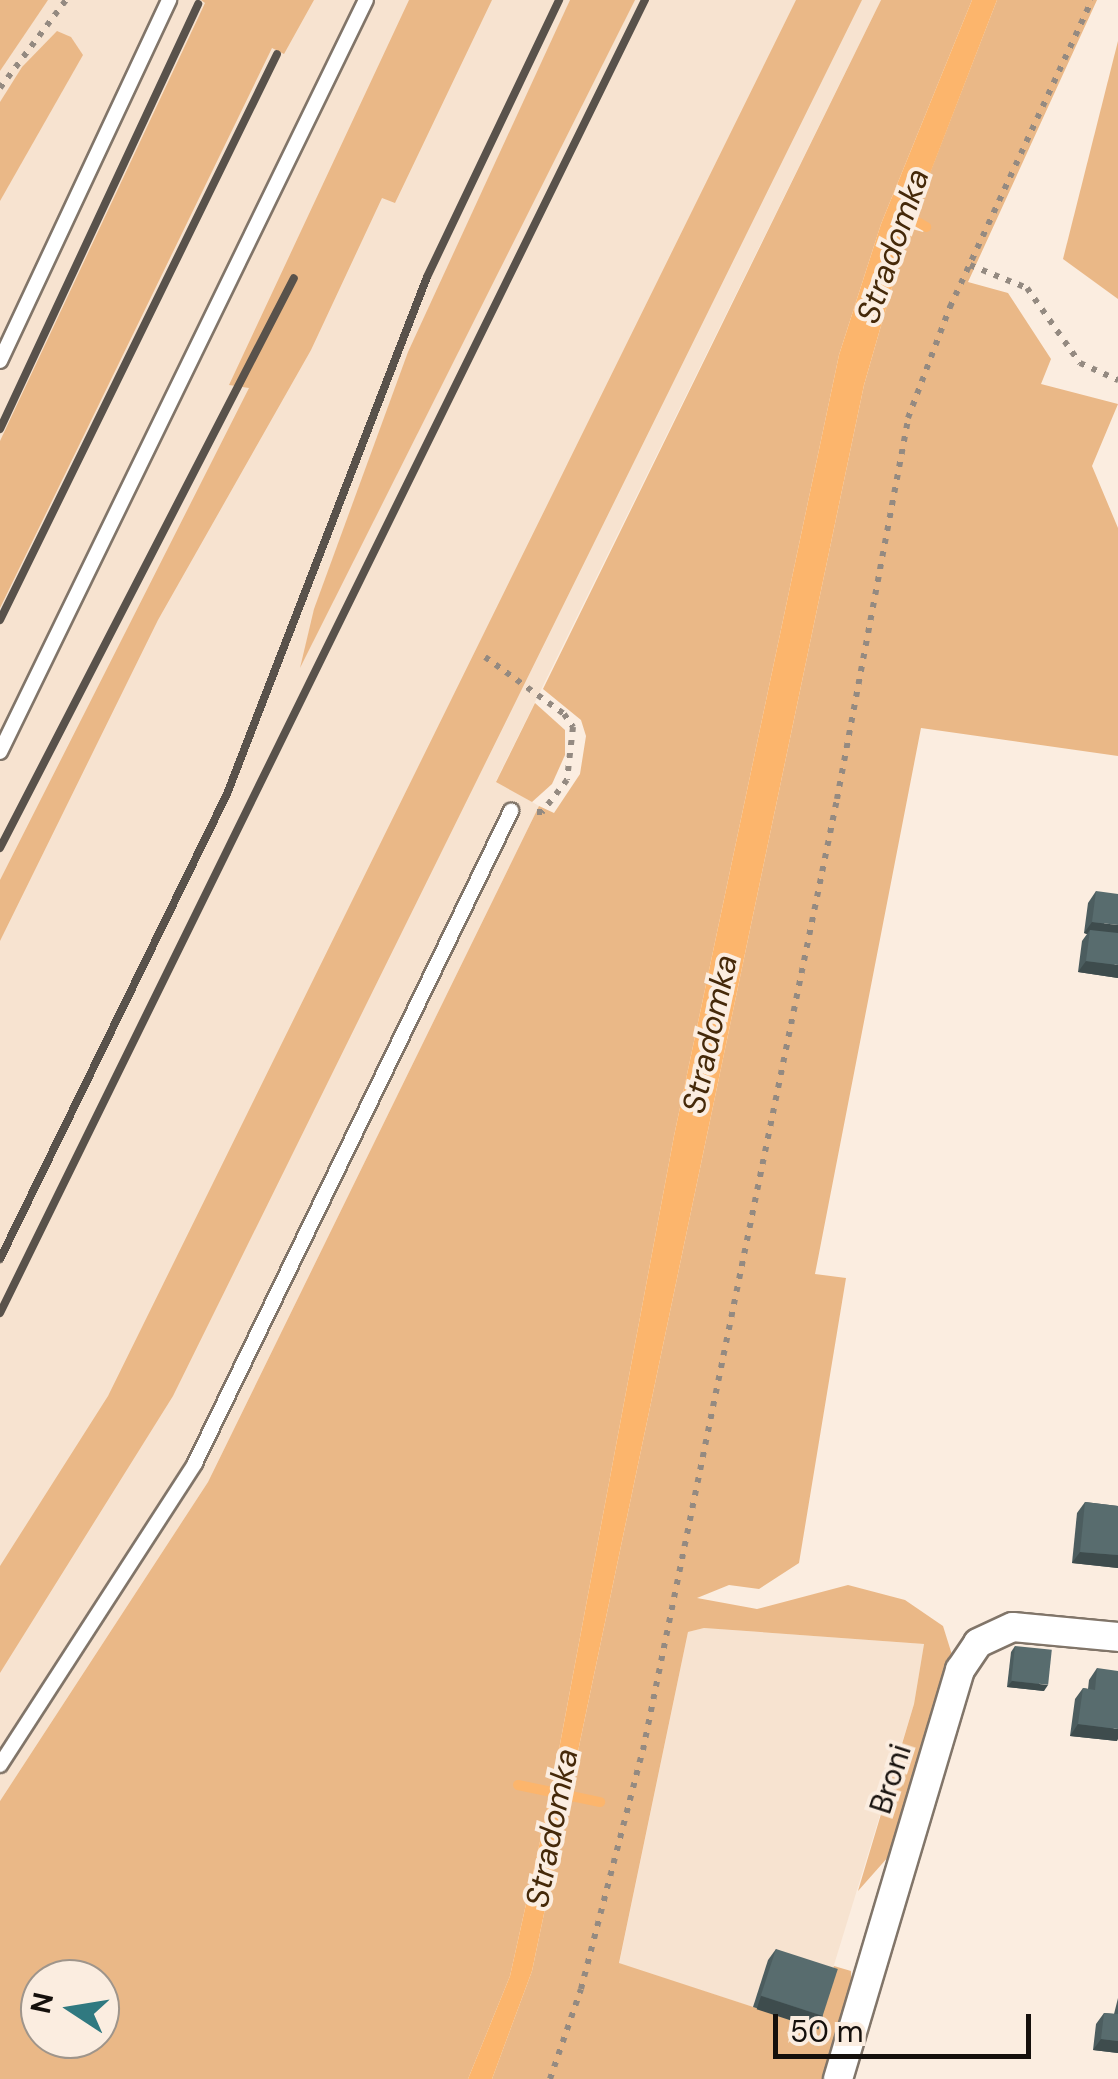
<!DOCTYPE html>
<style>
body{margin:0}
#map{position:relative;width:1118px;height:2079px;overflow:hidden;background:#fbede0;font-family:"DM Sans",sans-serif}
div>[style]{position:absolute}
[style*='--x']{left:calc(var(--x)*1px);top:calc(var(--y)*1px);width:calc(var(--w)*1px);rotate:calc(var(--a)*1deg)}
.built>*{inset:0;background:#f7e3d0}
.green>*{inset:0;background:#eab887}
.water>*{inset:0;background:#fcb56c}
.stream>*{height:10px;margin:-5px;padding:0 5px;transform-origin:5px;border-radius:5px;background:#fcb56c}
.path>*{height:6px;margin-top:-3px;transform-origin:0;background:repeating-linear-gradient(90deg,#948a81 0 5px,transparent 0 13px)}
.roads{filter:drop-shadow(2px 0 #817569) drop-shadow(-2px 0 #817569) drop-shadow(0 2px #817569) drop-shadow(0 -2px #817569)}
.lane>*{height:14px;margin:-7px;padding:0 7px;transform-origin:7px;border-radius:7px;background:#fff}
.street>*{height:28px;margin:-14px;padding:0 14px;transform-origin:14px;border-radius:14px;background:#fff}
.rail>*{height:8px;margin:-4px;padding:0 4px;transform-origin:4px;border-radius:4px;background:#59524b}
.wall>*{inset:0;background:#4c5d5f}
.shaded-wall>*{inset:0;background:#3e4c4d;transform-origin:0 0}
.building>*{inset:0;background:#586c6e;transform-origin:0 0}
span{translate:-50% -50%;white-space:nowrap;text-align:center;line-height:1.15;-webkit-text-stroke:8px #fbede0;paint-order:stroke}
.street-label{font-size:30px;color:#15100c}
.water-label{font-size:32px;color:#452909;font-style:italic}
.north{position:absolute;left:20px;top:1959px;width:100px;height:100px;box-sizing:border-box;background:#fbede0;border:2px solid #9f958b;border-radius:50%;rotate:282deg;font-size:28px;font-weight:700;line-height:40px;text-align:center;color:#15100c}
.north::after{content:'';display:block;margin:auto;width:35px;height:45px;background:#307980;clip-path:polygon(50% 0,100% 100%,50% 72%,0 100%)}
.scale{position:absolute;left:773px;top:2014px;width:258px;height:45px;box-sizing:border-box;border:5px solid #15100c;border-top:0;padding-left:12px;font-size:30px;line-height:35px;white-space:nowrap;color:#15100c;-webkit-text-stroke:8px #fbede0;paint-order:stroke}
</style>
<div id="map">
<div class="built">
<i style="clip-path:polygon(48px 0,881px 0,496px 781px,539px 806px,208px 1482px,0 1801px,0 49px)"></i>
<i style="clip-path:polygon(704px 1628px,924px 1644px,914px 1704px,815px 2027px,619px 1964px,688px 1632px)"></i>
</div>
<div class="green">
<i style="clip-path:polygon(0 0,48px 0,0 71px)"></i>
<i style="clip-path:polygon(201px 0,314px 0,284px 54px,272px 48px,0 608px,0 441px,205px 3px)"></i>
<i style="clip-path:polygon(409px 0,492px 0,395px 203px,382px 198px,311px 350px,158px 620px,0 941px,0 880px,249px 388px,229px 385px)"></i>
<i style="clip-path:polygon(570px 0,635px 0,300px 668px,314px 609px,408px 352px)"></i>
<i style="clip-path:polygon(796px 0,862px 0,173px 1396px,0 1673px,0 1566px,108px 1396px)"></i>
<i style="clip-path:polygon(evenodd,881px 0,972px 0,881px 224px,839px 355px,674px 1136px,551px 1792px,510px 1976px,468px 2079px,0 2079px,0 1801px,208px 1482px,539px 806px,554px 813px,580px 774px,586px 736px,581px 720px,543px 689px,881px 0,40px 1979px,100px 1979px,100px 2039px,40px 2039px,40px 1979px)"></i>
<i style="clip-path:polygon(997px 0,1097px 0,968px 282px,1008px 293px,1051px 359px,1041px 384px,1118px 404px,1092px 466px,1118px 528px,1118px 756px,921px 728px,815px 1274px,846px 1278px,799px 1563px,759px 1589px,729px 1585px,697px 1598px,757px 1609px,848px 1585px,905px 1600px,943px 1626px,953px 1658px,889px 1856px,858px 1891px,914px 1704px,924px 1644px,704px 1628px,688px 1632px,619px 1963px,814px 2027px,834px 1966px,851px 1971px,852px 2004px,827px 2079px,492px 2079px,532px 1971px,864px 385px,909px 228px,923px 232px,928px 224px,914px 214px)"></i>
<i style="clip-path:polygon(57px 31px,71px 37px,83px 55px,0 201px,0 102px,22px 67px)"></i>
<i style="clip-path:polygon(1118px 41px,1118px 299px,1063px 259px)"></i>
<i style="clip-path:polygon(535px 703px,565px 730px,565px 755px,552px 784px,532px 802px,496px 782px)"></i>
</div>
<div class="water">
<i style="clip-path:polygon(972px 0,997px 0,909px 228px,864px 385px,532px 1971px,492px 2079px,468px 2079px,510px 1976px,551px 1792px,674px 1136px,839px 355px,881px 224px)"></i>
</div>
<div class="stream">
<i style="--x:902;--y:213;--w:28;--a:30"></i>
<i style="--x:518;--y:1785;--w:84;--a:11.7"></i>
</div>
<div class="path">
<i style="--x:0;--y:88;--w:110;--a:-53.1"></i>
<i style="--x:970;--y:265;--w:61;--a:22"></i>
<i style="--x:1027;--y:288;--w:92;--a:54.8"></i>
<i style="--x:1080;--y:363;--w:42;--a:24.1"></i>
<i style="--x:485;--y:657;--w:97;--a:35.8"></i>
<i style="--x:564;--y:714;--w:16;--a:55"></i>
<i style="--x:573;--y:727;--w:53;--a:96.5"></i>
<i style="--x:567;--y:780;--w:41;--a:128"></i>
<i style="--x:542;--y:812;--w:10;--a:180"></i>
<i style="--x:550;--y:2079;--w:95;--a:-71"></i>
<i style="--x:581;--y:1989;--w:247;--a:-75.5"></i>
<i style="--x:643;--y:1750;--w:971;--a:-78.47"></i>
<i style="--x:837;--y:799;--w:388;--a:-79.4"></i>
<i style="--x:908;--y:418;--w:119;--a:-69.3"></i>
<i style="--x:950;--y:307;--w:338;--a:-65.2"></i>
</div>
<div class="roads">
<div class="lane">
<i style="--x:0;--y:361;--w:399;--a:-64.9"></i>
<i style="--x:0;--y:752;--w:836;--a:-64.05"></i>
<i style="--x:0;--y:1765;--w:359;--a:-57.1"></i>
<i style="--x:195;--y:1463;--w:725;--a:-64.14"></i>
</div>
<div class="street">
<i style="--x:838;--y:2079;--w:427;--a:-73.4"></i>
<i style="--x:960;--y:1670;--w:32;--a:-56"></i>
<i style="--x:978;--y:1643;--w:38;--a:-25"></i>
<i style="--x:1013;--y:1627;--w:105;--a:5.4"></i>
</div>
</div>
<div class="rail">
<i style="--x:0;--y:429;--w:469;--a:-65"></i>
<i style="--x:0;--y:620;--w:630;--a:-63.92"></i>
<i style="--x:0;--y:848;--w:641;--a:-62.72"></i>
<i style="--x:0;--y:1259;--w:517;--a:-63.98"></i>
<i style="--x:227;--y:794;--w:554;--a:-68.85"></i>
<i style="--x:427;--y:277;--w:307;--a:-64.5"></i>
<i style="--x:0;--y:1313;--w:1463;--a:-63.84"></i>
</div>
<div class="wall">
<i style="clip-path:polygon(1096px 891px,1118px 978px,1078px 972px,1082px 941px,1087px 934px,1084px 933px,1088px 903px)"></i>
<i style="clip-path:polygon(1085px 1502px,1118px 1506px,1118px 1568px,1072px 1563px,1077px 1513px)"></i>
<i style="clip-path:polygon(1015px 1646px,1044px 1691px,1007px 1687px,1011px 1652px)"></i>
<i style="clip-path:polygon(1097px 1668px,1117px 1741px,1070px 1736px,1075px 1699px,1083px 1688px,1088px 1689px,1089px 1680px)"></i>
<i style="clip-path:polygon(776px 1949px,823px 2016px,815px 2027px,753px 2007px,768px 1960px)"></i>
<i style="clip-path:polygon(1118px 1998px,1118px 2053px,1093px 2050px,1096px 2024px,1104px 2013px,1114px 2014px)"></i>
</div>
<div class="shaded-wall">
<i style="clip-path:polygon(1092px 922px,1118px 925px,1118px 937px,1090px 930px,1087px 934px,1084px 933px)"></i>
<i style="clip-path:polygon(1086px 961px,1118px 965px,1118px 978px,1078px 972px)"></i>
<i style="clip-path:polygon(1080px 1552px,1118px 1555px,1118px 1568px,1072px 1563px)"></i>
<i style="clip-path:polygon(1012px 1681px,1048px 1685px,1044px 1691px,1007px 1687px)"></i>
<i style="clip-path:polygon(1078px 1724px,1118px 1729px,1118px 1739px,1117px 1741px,1070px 1736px)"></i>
<i style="left:761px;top:1996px;width:65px;height:14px;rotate:18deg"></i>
<i style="clip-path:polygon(1101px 2039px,1118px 2041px,1118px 2053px,1093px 2050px)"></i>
</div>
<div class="building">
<i style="clip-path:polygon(1096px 891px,1118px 894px,1118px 925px,1092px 922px)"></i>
<i style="clip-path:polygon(1090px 930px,1118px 933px,1118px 965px,1086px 961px)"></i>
<i style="clip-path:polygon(1085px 1502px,1118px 1506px,1118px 1555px,1080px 1552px)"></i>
<i style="left:1015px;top:1646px;width:37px;height:35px;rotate:6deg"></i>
<i style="clip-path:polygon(1097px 1668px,1118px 1671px,1118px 1729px,1078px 1724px,1083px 1688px,1095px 1690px)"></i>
<i style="left:776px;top:1949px;width:65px;height:49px;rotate:18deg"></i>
<i style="clip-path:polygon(1104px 2013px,1118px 2014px,1118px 2041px,1101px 2039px)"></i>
</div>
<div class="street-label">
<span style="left:891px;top:1779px;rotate:-72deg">Broni</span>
</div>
<div class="water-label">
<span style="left:893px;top:246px;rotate:-71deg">Stradomka</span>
<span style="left:710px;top:1034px;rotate:-78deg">Stradomka</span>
<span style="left:552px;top:1828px;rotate:-79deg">Stradomka</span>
</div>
<div class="north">N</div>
<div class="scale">50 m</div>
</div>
